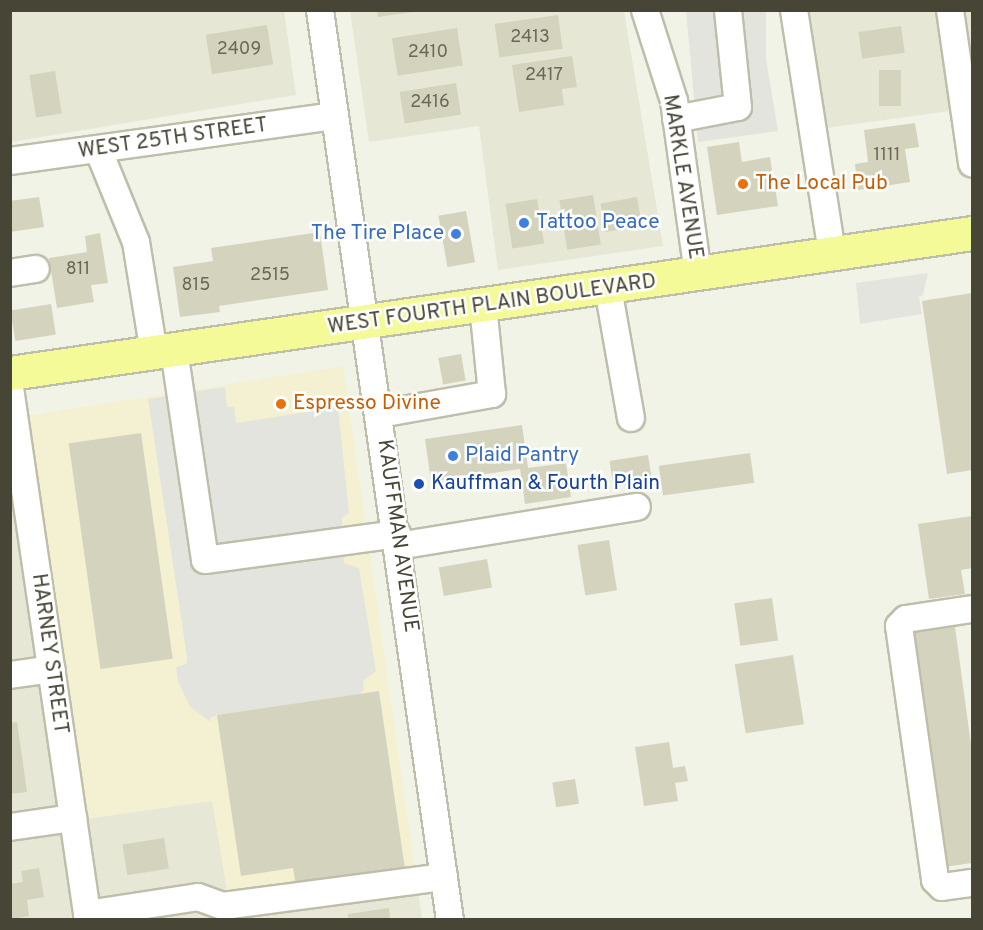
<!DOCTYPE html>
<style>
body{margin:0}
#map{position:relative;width:983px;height:930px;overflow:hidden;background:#f2f3e7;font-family:Overpass,sans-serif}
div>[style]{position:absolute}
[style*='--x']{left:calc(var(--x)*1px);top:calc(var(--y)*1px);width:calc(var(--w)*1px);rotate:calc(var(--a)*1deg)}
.residential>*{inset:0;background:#e6e7d5}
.commercial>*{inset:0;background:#f4f1d3}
.parking>*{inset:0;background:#e4e4df}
.building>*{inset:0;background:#d4d3bd;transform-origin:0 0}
.roads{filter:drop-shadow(2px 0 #bebeaa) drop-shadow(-2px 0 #bebeaa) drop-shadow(0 2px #bebeaa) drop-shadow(0 -2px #bebeaa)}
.minor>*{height:26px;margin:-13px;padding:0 13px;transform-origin:13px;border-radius:13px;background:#fff}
.major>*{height:33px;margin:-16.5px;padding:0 16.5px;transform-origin:16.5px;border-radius:16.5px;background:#f5fa99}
.dots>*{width:16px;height:16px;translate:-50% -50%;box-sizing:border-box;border:3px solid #fff;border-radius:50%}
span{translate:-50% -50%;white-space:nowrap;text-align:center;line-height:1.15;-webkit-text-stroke:5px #fff;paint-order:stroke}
.number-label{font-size:18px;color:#6a6858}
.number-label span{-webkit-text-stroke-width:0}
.street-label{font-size:21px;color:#464536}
.food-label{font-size:21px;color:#c56008}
.left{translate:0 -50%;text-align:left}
.shop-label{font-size:21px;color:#366cbe}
.right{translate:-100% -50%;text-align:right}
.transit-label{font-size:21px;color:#164399}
.frame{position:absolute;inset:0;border:12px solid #464536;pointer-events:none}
</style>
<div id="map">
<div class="residential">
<i style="clip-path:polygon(11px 11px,284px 11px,296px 95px,11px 142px)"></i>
<i style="clip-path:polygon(350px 11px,624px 11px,663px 246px,498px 270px,479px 126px,369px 142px)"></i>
<i style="clip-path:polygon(784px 11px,972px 11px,972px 108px,804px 131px)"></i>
<i style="clip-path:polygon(11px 418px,212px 801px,415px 869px,422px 919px,11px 920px)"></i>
</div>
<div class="commercial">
<i style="clip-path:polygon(343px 366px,415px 869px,228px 897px,212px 801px,72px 821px,12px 418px)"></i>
</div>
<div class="parking">
<i style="clip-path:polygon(686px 11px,766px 11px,766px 59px,778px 131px,698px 142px)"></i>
<i style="clip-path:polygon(928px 273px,923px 295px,919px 297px,922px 314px,860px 324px,856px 283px)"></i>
<i style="clip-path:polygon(225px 387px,227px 407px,234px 407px,236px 423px,338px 407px,349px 513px,342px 518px,344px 563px,359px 568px,376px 671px,363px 681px,364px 690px,359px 694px,217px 715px,210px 718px,211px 722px,190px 707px,178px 681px,176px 667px,186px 664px,187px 657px,148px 399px)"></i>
</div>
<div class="building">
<i style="clip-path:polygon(377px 10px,412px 10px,413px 12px,378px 17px)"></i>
<i style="left:558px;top:15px;width:34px;height:64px;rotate:82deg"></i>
<i style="left:267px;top:25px;width:40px;height:62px;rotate:81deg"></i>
<i style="left:901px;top:26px;width:27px;height:43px;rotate:82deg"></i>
<i style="left:457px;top:28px;width:38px;height:66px;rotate:81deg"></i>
<i style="clip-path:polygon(572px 56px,577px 87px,562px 89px,564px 105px,519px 112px,512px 65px)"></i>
<i style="left:901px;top:70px;width:36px;height:22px;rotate:90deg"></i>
<i style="left:55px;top:71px;width:43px;height:26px;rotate:81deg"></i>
<i style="left:456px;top:83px;width:32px;height:57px;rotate:81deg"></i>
<i style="clip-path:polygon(915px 123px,919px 147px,905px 149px,910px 182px,858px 190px,855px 164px,868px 162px,864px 130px)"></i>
<i style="clip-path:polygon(739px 142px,742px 162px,770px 157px,778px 206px,717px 215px,707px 147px)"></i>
<i style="left:593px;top:195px;width:50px;height:34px;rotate:81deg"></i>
<i style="clip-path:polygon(39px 197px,44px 227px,10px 232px,10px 201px)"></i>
<i style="left:637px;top:197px;width:29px;height:37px;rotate:80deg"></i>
<i style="left:537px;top:199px;width:45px;height:32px;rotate:81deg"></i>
<i style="left:466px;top:211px;width:52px;height:28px;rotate:80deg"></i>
<i style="clip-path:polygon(320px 232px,328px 290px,219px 306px,220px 312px,180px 317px,173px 267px,213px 261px,211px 248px)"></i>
<i style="clip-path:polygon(100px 233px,108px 283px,91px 285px,94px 302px,57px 308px,49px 258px,87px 252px,85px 236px)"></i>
<i style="clip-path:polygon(972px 293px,972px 470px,947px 474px,922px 301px)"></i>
<i style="left:51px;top:304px;width:31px;height:41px;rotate:81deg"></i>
<i style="left:461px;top:354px;width:27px;height:23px;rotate:80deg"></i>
<i style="clip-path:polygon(522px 425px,528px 468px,566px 463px,571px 497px,525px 504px,520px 469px,431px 482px,425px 439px)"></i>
<i style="left:141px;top:433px;width:228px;height:73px;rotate:82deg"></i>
<i style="left:750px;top:453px;width:30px;height:92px;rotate:82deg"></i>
<i style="left:648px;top:455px;width:26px;height:39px;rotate:81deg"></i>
<i style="clip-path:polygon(972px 516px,972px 568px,961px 570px,965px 594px,929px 599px,918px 524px)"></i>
<i style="left:609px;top:540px;width:51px;height:32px;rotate:81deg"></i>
<i style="left:487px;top:559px;width:29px;height:49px;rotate:80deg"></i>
<i style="left:772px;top:598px;width:43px;height:38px;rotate:82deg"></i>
<i style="clip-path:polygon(955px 627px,972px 752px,972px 863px,944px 867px,911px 632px)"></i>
<i style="left:793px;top:655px;width:70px;height:59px;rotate:81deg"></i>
<i style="clip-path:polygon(379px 691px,405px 869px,296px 886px,293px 868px,241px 876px,217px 715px)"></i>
<i style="clip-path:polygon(17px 722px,27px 792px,10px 794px,10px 723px)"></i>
<i style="clip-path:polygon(669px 742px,673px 768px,685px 766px,688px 781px,675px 783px,678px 801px,644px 806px,635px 747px)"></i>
<i style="left:575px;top:779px;width:25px;height:23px;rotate:81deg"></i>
<i style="left:164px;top:838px;width:31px;height:42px;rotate:81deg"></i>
<i style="clip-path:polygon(39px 868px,44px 897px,27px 900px,29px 916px,10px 919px,10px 884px,23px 882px,21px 871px)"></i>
<i style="clip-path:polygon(389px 908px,390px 920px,348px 920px,348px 914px)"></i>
</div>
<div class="roads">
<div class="minor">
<i style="--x:320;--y:10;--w:919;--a:81.87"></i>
<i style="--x:645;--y:10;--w:96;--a:72.3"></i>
<i style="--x:674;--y:101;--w:175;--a:82.1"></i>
<i style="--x:794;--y:10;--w:247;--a:81.1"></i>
<i style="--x:950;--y:10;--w:155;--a:81.8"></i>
<i style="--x:676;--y:119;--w:63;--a:-11"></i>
<i style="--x:738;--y:107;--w:98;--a:-95.9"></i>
<i style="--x:98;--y:149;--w:100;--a:67.8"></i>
<i style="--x:136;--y:242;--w:112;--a:80.8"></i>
<i style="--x:10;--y:161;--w:328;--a:-7.9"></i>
<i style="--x:10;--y:273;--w:26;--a:-9"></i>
<i style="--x:608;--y:288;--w:132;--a:80"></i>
<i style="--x:174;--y:350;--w:212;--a:81.6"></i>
<i style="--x:205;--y:560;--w:194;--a:-7.7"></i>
<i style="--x:10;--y:388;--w:538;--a:81.66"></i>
<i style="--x:380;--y:414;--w:114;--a:-10.1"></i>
<i style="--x:492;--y:394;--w:88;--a:-95.8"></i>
<i style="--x:398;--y:546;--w:242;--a:-9.3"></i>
<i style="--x:972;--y:609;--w:67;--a:171.4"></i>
<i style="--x:906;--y:619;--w:10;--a:135"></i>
<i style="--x:899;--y:626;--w:257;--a:81.9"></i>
<i style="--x:935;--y:880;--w:10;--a:45"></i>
<i style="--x:942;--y:887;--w:30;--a:-8"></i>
<i style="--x:10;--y:675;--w:42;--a:-8.1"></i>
<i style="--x:10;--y:827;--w:64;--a:-8.1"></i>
<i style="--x:87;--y:914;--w:112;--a:-8.7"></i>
<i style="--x:198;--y:897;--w:27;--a:20"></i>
<i style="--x:223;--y:906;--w:223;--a:-7.5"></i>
</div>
<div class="major">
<i style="--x:10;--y:373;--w:972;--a:-8.28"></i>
</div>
</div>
<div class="dots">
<i style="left:743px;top:184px;background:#e8710a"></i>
<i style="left:524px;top:223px;background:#3f7fe0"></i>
<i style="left:456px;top:234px;background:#3f7fe0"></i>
<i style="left:281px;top:404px;background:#e8710a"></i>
<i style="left:453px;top:456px;background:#3f7fe0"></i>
<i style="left:419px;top:484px;background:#1a4fb4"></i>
</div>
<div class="number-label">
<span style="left:530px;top:38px">2413</span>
<span style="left:239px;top:50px">2409</span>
<span style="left:428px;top:53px">2410</span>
<span style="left:544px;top:76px">2417</span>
<span style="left:430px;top:103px">2416</span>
<span style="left:887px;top:156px">1111</span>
<span style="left:78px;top:270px">811</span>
<span style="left:270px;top:276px">2515</span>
<span style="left:196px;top:286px">815</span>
</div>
<div class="street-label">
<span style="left:173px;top:139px;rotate:-8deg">WEST 25TH STREET</span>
<span style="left:682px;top:177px;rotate:81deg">MARKLE AVENUE</span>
<span style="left:492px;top:305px;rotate:-8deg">WEST FOURTH PLAIN BOULEVARD</span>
<span style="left:397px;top:536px;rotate:82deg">KAUFFMAN AVENUE</span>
<span style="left:49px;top:654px;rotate:82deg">HARNEY STREET</span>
</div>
<div class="food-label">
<span class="left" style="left:755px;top:184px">The Local Pub</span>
<span class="left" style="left:293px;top:404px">Espresso Divine</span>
</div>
<div class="shop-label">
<span class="left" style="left:536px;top:223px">Tattoo Peace</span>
<span class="right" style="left:444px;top:234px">The Tire Place</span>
<span class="left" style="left:465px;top:456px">Plaid Pantry</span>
</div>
<div class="transit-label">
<span class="left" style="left:431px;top:484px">Kauffman &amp; Fourth Plain</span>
</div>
<div class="frame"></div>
</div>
